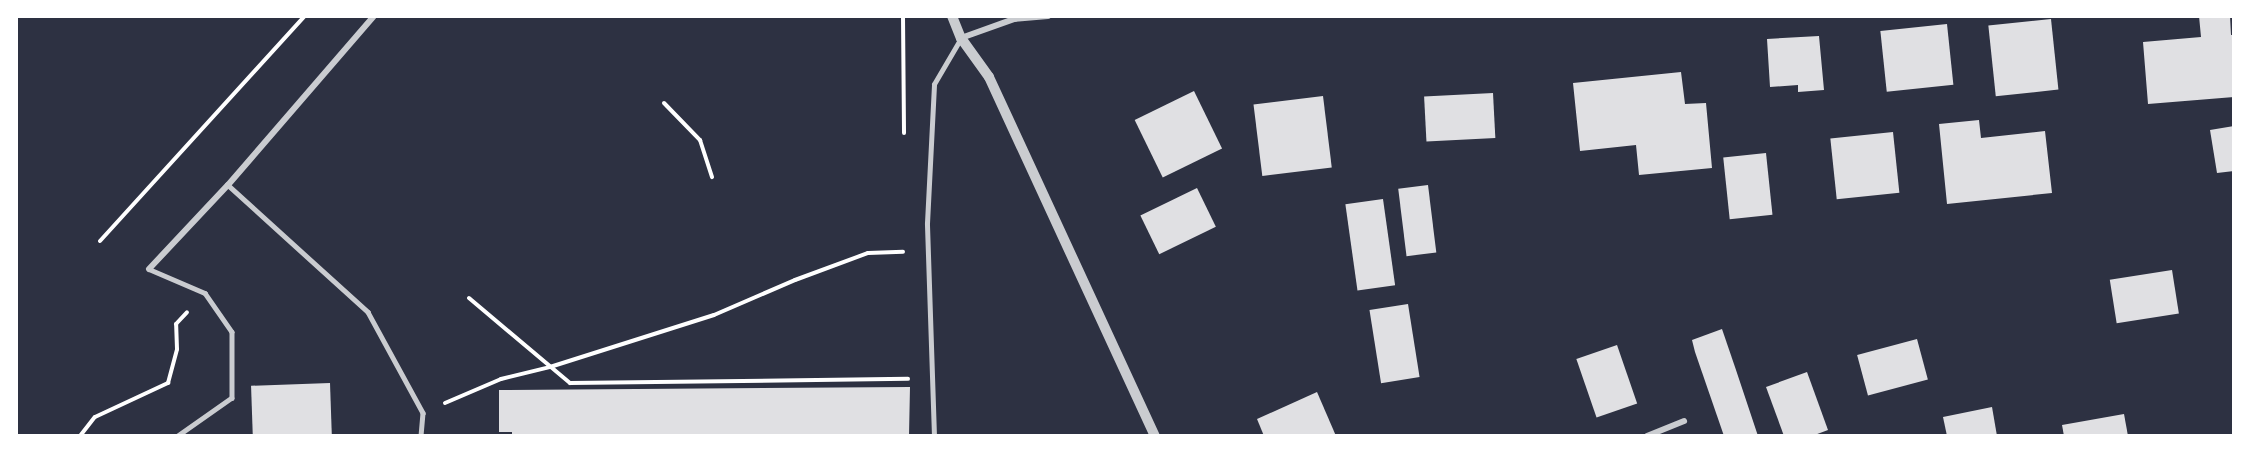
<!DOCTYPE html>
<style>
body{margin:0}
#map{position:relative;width:2250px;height:452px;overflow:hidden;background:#2d3142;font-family:Figtree,sans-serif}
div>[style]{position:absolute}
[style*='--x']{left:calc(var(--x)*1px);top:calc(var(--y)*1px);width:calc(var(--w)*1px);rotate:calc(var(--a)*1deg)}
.building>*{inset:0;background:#e0e0e3;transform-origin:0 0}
.path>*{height:4px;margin:-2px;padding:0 2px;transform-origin:2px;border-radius:2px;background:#fff}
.service>*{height:4.5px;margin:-2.25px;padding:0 2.25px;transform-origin:2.25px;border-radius:2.25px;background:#caccd0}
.pedestrian>*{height:5px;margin:-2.5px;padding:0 2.5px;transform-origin:2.5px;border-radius:2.5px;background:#caccd0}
.minor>*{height:6px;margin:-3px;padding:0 3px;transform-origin:3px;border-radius:3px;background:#caccd0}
.tertiary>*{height:10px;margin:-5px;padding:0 5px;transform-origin:5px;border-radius:5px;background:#caccd0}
span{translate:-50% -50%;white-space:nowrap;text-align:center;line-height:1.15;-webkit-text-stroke:6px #fff;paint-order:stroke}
.frame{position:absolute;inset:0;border:18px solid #fff;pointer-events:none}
</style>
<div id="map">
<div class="building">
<i style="clip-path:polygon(2199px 16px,2230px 16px,2231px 35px,2234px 35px,2234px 97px,2148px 104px,2143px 42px,2201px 37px)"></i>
<i style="left:2051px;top:19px;width:71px;height:63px;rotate:84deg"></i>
<i style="left:1947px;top:24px;width:61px;height:67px;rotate:84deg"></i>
<i style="clip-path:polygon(1819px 36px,1824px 90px,1798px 92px,1798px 85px,1770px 87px,1767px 39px)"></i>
<i style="clip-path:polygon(1681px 72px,1685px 104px,1706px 103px,1712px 168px,1639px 175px,1636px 145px,1580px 151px,1573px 83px)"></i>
<i style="left:1194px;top:91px;width:64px;height:66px;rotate:64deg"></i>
<i style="left:1493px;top:93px;width:45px;height:69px;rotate:87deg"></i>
<i style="left:1323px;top:96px;width:72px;height:70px;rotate:83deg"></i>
<i style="clip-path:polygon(1979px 120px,1981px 138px,2045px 131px,2052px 193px,1947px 204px,1939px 124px)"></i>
<i style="clip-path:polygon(2234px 126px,2234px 171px,2217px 173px,2210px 130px)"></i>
<i style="left:1893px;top:132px;width:61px;height:63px;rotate:84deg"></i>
<i style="left:1766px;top:153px;width:62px;height:43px;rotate:84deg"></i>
<i style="left:1428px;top:185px;width:68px;height:30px;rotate:83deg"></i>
<i style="left:1197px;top:188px;width:43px;height:63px;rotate:64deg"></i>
<i style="left:1383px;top:199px;width:87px;height:38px;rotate:82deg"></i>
<i style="left:2172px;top:270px;width:44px;height:63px;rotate:81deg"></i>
<i style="left:1408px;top:304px;width:74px;height:39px;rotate:81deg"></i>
<i style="clip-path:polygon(1722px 329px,1736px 370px,1758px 436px,1724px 436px,1695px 352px,1692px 340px)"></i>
<i style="left:1917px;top:339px;width:42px;height:62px;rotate:75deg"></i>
<i style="left:1617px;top:345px;width:62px;height:43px;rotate:71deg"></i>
<i style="clip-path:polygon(1807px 372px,1828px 430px,1812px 436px,1784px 436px,1766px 387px)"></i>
<i style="left:330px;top:383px;width:53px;height:79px;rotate:88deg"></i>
<i style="clip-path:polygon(910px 387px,909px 436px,512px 436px,512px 432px,499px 432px,499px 390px)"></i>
<i style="clip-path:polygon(1317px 392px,1336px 436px,1264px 436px,1257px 419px)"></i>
<i style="clip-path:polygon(1992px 407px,1997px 436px,1947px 436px,1943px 417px)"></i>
<i style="clip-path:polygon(2124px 414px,2128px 436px,2064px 436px,2062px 425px)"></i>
</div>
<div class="path">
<i style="--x:903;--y:16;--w:117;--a:89.5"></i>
<i style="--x:664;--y:103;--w:52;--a:45.8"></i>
<i style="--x:700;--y:140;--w:39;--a:72"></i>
<i style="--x:100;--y:241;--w:304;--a:-47.7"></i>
<i style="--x:469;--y:298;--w:132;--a:40.1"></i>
<i style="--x:570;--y:383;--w:338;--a:-0.7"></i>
<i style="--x:445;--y:403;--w:61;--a:-23.2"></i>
<i style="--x:501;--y:379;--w:50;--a:-13.8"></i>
<i style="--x:550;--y:367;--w:172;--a:-17.6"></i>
<i style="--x:714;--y:315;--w:88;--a:-23.4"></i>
<i style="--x:795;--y:280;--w:78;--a:-20.3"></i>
<i style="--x:868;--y:253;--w:35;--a:-2"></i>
<i style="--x:80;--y:436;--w:24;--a:-52"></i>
<i style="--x:95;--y:417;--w:81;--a:-25"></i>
<i style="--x:168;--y:383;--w:35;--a:-75"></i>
<i style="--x:177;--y:349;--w:25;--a:-92"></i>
<i style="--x:176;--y:324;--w:16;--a:-47"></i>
</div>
<div class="service">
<i style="--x:228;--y:185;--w:189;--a:42.2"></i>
<i style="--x:368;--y:312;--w:115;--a:61.4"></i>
<i style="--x:423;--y:413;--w:23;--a:95"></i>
<i style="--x:149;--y:269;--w:61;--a:23.2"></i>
<i style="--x:205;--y:293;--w:47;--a:55.3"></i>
<i style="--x:232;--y:332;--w:66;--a:90"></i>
<i style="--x:232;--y:398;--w:66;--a:144.9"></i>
</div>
<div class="pedestrian">
<i style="--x:934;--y:436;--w:213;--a:-91.9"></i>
<i style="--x:927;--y:223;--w:139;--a:-87.1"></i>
<i style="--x:934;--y:84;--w:53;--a:-59.6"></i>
</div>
<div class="minor">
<i style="--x:961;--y:38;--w:56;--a:-19.7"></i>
<i style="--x:1014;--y:19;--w:34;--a:-5"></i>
<i style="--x:149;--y:269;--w:115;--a:-46.8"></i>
<i style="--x:228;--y:185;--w:223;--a:-49.2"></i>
<i style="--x:1647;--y:436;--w:40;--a:-22"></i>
</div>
<div class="tertiary">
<i style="--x:952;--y:16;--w:24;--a:68"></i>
<i style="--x:961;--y:38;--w:48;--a:54.3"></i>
<i style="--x:989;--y:77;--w:396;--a:65.2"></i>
</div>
<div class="frame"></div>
</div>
